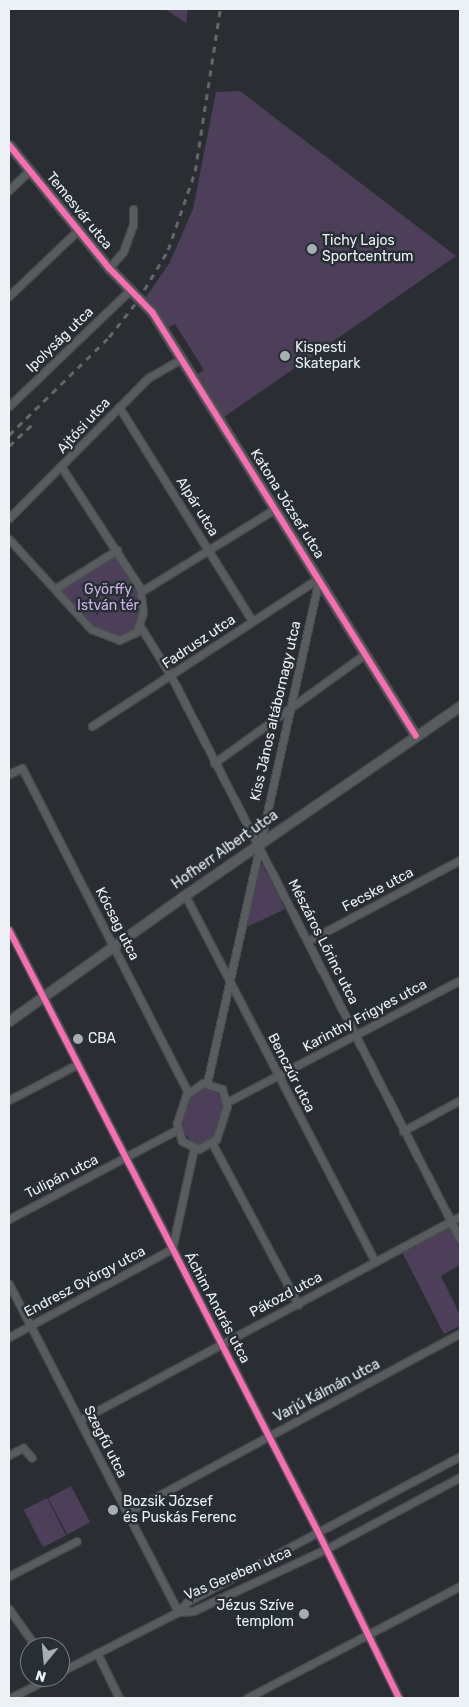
<!DOCTYPE html>
<meta charset="utf-8">
<style>
body{margin:0}
#map{position:relative;width:469px;height:1707px;overflow:hidden;background:#2a2e32;font-family:Rubik,sans-serif}
div>[style]{position:absolute}
[style*='--x']{left:calc(var(--x)*1px);top:calc(var(--y)*1px);width:calc(var(--w)*1px);rotate:calc(var(--a)*1deg)}
.green>*{inset:0;background:#4d3f59;transform-origin:0 0}
.roads{filter:drop-shadow(1px 0 #474b4e) drop-shadow(-1px 0 #474b4e) drop-shadow(0 1px #474b4e) drop-shadow(0 -1px #474b4e)}
.minor>*{height:7px;margin:-3.5px;padding:0 3.5px;transform-origin:3.5px;border-radius:3.5px;background:#595c5e}
.tertiary>*{height:9px;margin:-4.5px;padding:0 4.5px;transform-origin:4.5px;border-radius:4.5px;background:#595c5e}
.rail>*{height:2.5px;margin-top:-1.25px;transform-origin:0;background:repeating-linear-gradient(90deg,#646769 0 6px,transparent 0 12px)}
.cycleway>*{height:6px;margin:-3px;padding:0 3px;transform-origin:3px;border-radius:3px;background:#f96db3}
.dots>*{width:14px;height:14px;translate:-50% -50%;box-sizing:border-box;border:2px solid #272f35;border-radius:50%}
span{translate:-50% -50%;white-space:nowrap;text-align:center;line-height:1.15;-webkit-text-stroke:5px #272f35;paint-order:stroke}
.street-label{font-size:14px;color:#ebf1f5}
.poi-label{font-size:14px;color:#ebf1f5}
.left{translate:0 -50%;text-align:left}
.right{translate:-100% -50%;text-align:right}
.park-label{font-size:14px;color:#cfb0e7}
.frame{position:absolute;inset:0;border:10px solid #ebf1f5;pointer-events:none}
.north{position:absolute;left:20px;top:1637px;width:50px;height:50px;box-sizing:border-box;background:#272f35;border:1px solid #757d82;border-radius:50%;rotate:197deg;font-size:14px;font-weight:700;line-height:20px;text-align:center;color:#ebf1f5}
.north::after{content:'';display:block;margin:auto;width:18px;height:22px;background:#a7adb1;clip-path:polygon(50% 0,100% 100%,50% 72%,0 100%)}
</style>
<div id="map">
<div class="green">
<i style="clip-path:polygon(165px 9px,188px 9px,186px 23px)"></i>
<i style="clip-path:polygon(240px 91px,456px 256px,224px 417px,198px 374px,204px 370px,175px 324px,169px 327px,145px 298px,169px 264px,193px 209px,216px 92px)"></i>
<i style="clip-path:polygon(117px 550px,133px 574px,143px 608px,130px 637px,102px 635px,56px 588px)"></i>
<i style="clip-path:polygon(262px 864px,285px 909px,245px 928px,257px 867px)"></i>
<i style="clip-path:polygon(205px 1088px,219px 1094px,224px 1108px,215px 1136px,204px 1144px,196px 1144px,183px 1133px,183px 1118px,191px 1094px)"></i>
<i style="clip-path:polygon(450px 1227px,460px 1249px,460px 1265px,441px 1276px,460px 1315px,460px 1326px,444px 1334px,402px 1252px)"></i>
<i style="left:71px;top:1486px;width:41px;height:26px;rotate:62deg"></i>
<i style="left:47px;top:1498px;width:42px;height:26px;rotate:63deg"></i>
</div>
<div class="roads">
<div class="minor">
<i style="--x:9;--y:190;--w:28;--a:-44"></i>
<i style="--x:109;--y:268;--w:21;--a:-49"></i>
<i style="--x:123;--y:252;--w:29;--a:-70"></i>
<i style="--x:133;--y:225;--w:16;--a:-90"></i>
<i style="--x:9;--y:296;--w:95;--a:-43.7"></i>
<i style="--x:9;--y:406;--w:166;--a:-43.8"></i>
<i style="--x:119;--y:407;--w:252;--a:58.1"></i>
<i style="--x:9;--y:518;--w:197;--a:-45.2"></i>
<i style="--x:148;--y:378;--w:39;--a:-30"></i>
<i style="--x:9;--y:539;--w:122;--a:47.7"></i>
<i style="--x:91;--y:629;--w:30;--a:21"></i>
<i style="--x:119;--y:640;--w:19;--a:-25"></i>
<i style="--x:136;--y:632;--w:20;--a:-70"></i>
<i style="--x:143;--y:613;--w:25;--a:-97"></i>
<i style="--x:140;--y:588;--w:143;--a:-123"></i>
<i style="--x:56;--y:588;--w:72;--a:-31.9"></i>
<i style="--x:142;--y:591;--w:156;--a:-31.7"></i>
<i style="--x:140;--y:626;--w:59;--a:58.2"></i>
<i style="--x:171;--y:676;--w:633;--a:62.83"></i>
<i style="--x:92;--y:726;--w:271;--a:-33.1"></i>
<i style="--x:214;--y:763;--w:186;--a:-35.8"></i>
<i style="--x:9;--y:774;--w:14;--a:-25"></i>
<i style="--x:22;--y:768;--w:364;--a:62.9"></i>
<i style="--x:185;--y:895;--w:413;--a:62.6"></i>
<i style="--x:9;--y:930;--w:674;--a:62.83"></i>
<i style="--x:317;--y:1530;--w:187;--a:64"></i>
<i style="--x:308;--y:941;--w:172;--a:-28.1"></i>
<i style="--x:203;--y:1083;--w:20;--a:18"></i>
<i style="--x:222;--y:1089;--w:18;--a:74"></i>
<i style="--x:227;--y:1106;--w:35;--a:108"></i>
<i style="--x:216;--y:1139;--w:20;--a:150"></i>
<i style="--x:199;--y:1149;--w:19;--a:-155"></i>
<i style="--x:182;--y:1141;--w:19;--a:-106"></i>
<i style="--x:177;--y:1123;--w:29;--a:-72"></i>
<i style="--x:186;--y:1095;--w:21;--a:-35"></i>
<i style="--x:207;--y:1083;--w:516;--a:-77.47"></i>
<i style="--x:9;--y:1100;--w:78;--a:-27.6"></i>
<i style="--x:227;--y:1102;--w:263;--a:-27.6"></i>
<i style="--x:403;--y:1131;--w:65;--a:-28.5"></i>
<i style="--x:212;--y:1143;--w:183;--a:61.9"></i>
<i style="--x:9;--y:1219;--w:191;--a:-28"></i>
<i style="--x:9;--y:1284;--w:369;--a:62.7"></i>
<i style="--x:9;--y:1337;--w:185;--a:-28.4"></i>
<i style="--x:172;--y:1249;--w:103;--a:-77.7"></i>
<i style="--x:80;--y:1420;--w:431;--a:-28.2"></i>
<i style="--x:9;--y:1455;--w:16;--a:-27"></i>
<i style="--x:23;--y:1448;--w:13;--a:48"></i>
<i style="--x:126;--y:1513;--w:379;--a:-28.3"></i>
<i style="--x:9;--y:1576;--w:76;--a:-27.2"></i>
<i style="--x:9;--y:1609;--w:47;--a:54.6"></i>
<i style="--x:178;--y:1612;--w:15;--a:-4"></i>
<i style="--x:193;--y:1611;--w:147;--a:-25"></i>
<i style="--x:326;--y:1549;--w:152;--a:-28.2"></i>
<i style="--x:97;--y:1653;--w:50;--a:63.9"></i>
<i style="--x:60;--y:1672;--w:132;--a:-27"></i>
<i style="--x:178;--y:1612;--w:13;--a:-48"></i>
<i style="--x:187;--y:1602;--w:310;--a:-28.1"></i>
<i style="--x:10;--y:1698;--w:46;--a:-27.1"></i>
<i style="--x:247;--y:1698;--w:241;--a:-27.7"></i>
</div>
<div class="tertiary">
<i style="--x:9;--y:145;--w:159;--a:50.9"></i>
<i style="--x:109;--y:268;--w:62;--a:45.7"></i>
<i style="--x:152;--y:312;--w:499;--a:58.1"></i>
<i style="--x:9;--y:1021;--w:216;--a:-35.6"></i>
<i style="--x:185;--y:895;--w:334;--a:-34.5"></i>
</div>
</div>
<div class="rail">
<i style="--x:9;--y:435;--w:140;--a:-44.4"></i>
<i style="--x:109;--y:337;--w:47;--a:-51.9"></i>
<i style="--x:138;--y:300;--w:58;--a:-59"></i>
<i style="--x:168;--y:250;--w:83;--a:-71.1"></i>
<i style="--x:195;--y:171;--w:164;--a:-81.2"></i>
<i style="--x:9;--y:446;--w:35;--a:-43"></i>
</div>
<div class="cycleway">
<i style="--x:9;--y:145;--w:159;--a:50.9"></i>
<i style="--x:109;--y:268;--w:62;--a:45.7"></i>
<i style="--x:152;--y:312;--w:499;--a:58.1"></i>
<i style="--x:9;--y:930;--w:674;--a:62.83"></i>
<i style="--x:317;--y:1530;--w:187;--a:64"></i>
</div>
<div class="dots">
<i style="left:312px;top:249px;background:#a7adb1"></i>
<i style="left:285px;top:356px;background:#a7adb1"></i>
<i style="left:78px;top:1039px;background:#a7adb1"></i>
<i style="left:113px;top:1510px;background:#a7adb1"></i>
<i style="left:304px;top:1614px;background:#a7adb1"></i>
</div>
<div class="street-label">
<span style="left:79px;top:211px;rotate:51deg">Temesvár utca</span>
<span style="left:60px;top:340px;rotate:-44deg">Ipolyság utca</span>
<span style="left:84px;top:426px;rotate:-47deg">Ajtósi utca</span>
<span style="left:287px;top:504px;rotate:58deg">Katona József utca</span>
<span style="left:197px;top:507px;rotate:58deg">Alpár utca</span>
<span style="left:199px;top:642px;rotate:-34deg">Fadrusz utca</span>
<span style="left:276px;top:711px;rotate:-77deg">Kiss János altábornagy utca</span>
<span style="left:225px;top:850px;rotate:-35deg">Hofherr Albert utca</span>
<span style="left:378px;top:890px;rotate:-28deg">Fecske utca</span>
<span style="left:117px;top:924px;rotate:63deg">Kócsag utca</span>
<span style="left:323px;top:942px;rotate:63deg">Mészáros Lőrinc utca</span>
<span style="left:365px;top:1016px;rotate:-28deg">Karinthy Frigyes utca</span>
<span style="left:291px;top:1073px;rotate:63deg">Benczúr utca</span>
<span style="left:62px;top:1177px;rotate:-27deg">Tulipán utca</span>
<span style="left:85px;top:1282px;rotate:-28deg">Endresz György utca</span>
<span style="left:286px;top:1295px;rotate:-28deg">Pákozd utca</span>
<span style="left:217px;top:1308px;rotate:62deg">Áchim András utca</span>
<span style="left:327px;top:1391px;rotate:-28deg">Varjú Kálmán utca</span>
<span style="left:105px;top:1442px;rotate:63deg">Szegfű utca</span>
<span style="left:238px;top:1574px;rotate:-23deg">Vas Gereben utca</span>
</div>
<div class="poi-label">
<span class="left" style="left:322px;top:249px">Tichy Lajos<br>Sportcentrum</span>
<span class="left" style="left:295px;top:356px">Kispesti<br>Skatepark</span>
<span class="left" style="left:88px;top:1039px">CBA</span>
<span class="left" style="left:123px;top:1510px">Bozsik József<br>és Puskás Ferenc</span>
<span class="right" style="left:294px;top:1614px">Jézus Szíve<br>templom</span>
</div>
<div class="park-label">
<span style="left:108px;top:598px">Györffy<br>István tér</span>
</div>
<div class="frame"></div>
<div class="north">N</div>
</div>
